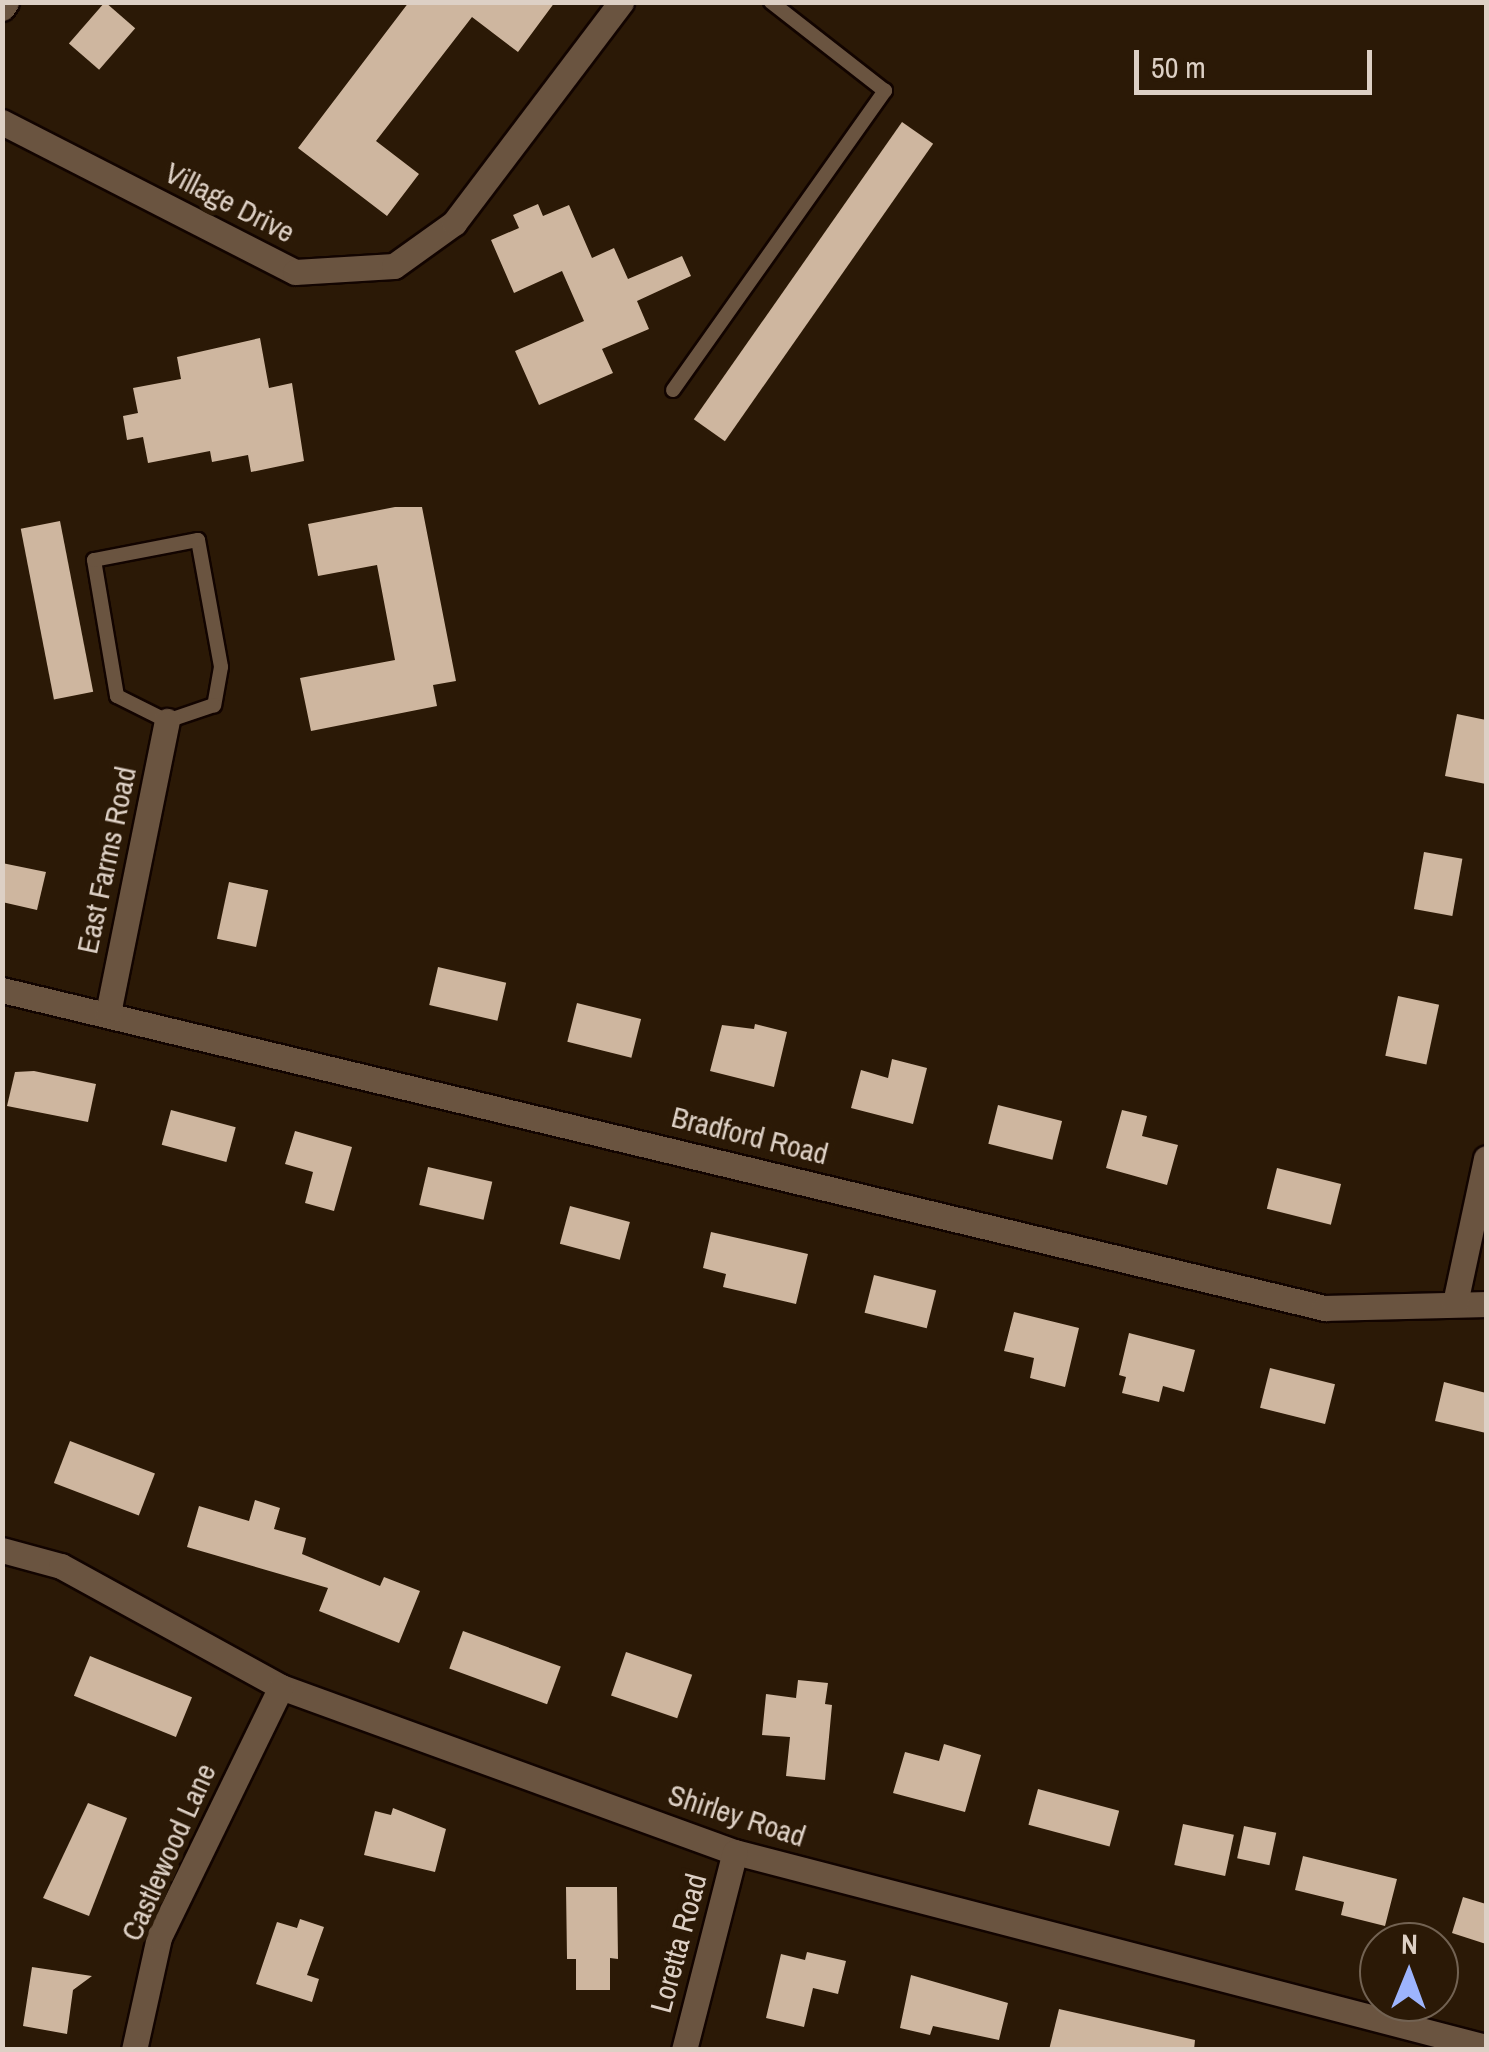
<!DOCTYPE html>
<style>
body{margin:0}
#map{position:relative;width:1489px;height:2052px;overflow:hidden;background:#2b1906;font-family:"Archivo Narrow",sans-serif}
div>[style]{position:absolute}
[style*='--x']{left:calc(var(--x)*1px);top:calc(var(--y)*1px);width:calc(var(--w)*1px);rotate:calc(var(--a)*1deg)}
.building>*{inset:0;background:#ceb69f;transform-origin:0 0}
.roads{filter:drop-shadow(2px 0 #120400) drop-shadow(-2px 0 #120400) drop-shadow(0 2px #120400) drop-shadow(0 -2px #120400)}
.service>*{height:14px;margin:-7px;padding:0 7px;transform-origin:7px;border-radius:7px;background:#6a5440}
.minor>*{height:25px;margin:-12.5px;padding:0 12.5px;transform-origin:12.5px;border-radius:12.5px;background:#6a5440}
span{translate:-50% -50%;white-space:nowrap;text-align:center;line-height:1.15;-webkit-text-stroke:10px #2b1906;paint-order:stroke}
.street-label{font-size:30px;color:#ddd0c5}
.frame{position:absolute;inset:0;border:5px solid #ddd0c5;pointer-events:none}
.north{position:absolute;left:1359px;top:1922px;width:100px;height:100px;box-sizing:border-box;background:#2b1906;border:2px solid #726252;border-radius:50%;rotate:1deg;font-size:28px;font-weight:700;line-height:40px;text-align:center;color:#ddd0c5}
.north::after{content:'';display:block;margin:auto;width:35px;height:45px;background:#9db4fd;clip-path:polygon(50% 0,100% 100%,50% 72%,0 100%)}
.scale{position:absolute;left:1134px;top:50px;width:238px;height:45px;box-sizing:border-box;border:5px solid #ddd0c5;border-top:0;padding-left:12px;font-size:30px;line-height:35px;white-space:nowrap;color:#ddd0c5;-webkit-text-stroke:8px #2b1906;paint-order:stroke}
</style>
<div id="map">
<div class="building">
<i style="left:105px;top:2px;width:40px;height:55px;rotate:41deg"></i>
<i style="clip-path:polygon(409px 2px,555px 2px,518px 52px,472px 17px,376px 141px,419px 174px,387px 216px,298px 148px)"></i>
<i style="left:902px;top:122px;width:38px;height:363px;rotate:35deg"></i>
<i style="clip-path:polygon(538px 204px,543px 216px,569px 205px,592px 258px,614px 248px,628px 279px,682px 256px,691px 276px,637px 301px,649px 329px,602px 349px,613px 373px,539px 405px,515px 351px,584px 321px,562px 271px,514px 293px,491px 240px,519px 228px,513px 215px)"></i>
<i style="clip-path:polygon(260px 338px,269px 388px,292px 383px,304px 461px,251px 472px,248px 455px,212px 462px,210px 451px,148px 463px,143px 437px,127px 440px,123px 416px,138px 413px,133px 388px,181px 379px,177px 357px)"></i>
<i style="clip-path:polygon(395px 507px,422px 507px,456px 681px,433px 685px,437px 706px,311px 731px,300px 678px,395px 660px,377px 565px,318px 576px,308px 524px)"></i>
<i style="left:60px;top:521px;width:174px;height:40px;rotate:79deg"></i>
<i style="clip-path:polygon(1457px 714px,1486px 720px,1486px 784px,1445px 776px)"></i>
<i style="left:1424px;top:852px;width:39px;height:58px;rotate:10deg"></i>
<i style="clip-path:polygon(2px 863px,46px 872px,37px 910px,2px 902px)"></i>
<i style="left:229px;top:882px;width:40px;height:58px;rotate:12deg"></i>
<i style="left:438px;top:967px;width:70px;height:39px;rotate:13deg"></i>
<i style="left:1398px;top:996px;width:42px;height:61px;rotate:12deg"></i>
<i style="left:577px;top:1003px;width:66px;height:40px;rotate:14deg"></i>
<i style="clip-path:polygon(755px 1024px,787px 1032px,774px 1087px,710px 1071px,722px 1025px,754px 1029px)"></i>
<i style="clip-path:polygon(892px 1059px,927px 1068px,913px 1124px,851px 1108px,861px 1070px,888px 1078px)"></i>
<i style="clip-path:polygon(34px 1071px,96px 1084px,88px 1122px,7px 1106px,15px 1072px)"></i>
<i style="left:998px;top:1105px;width:66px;height:40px;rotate:14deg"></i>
<i style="left:171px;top:1110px;width:67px;height:36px;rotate:15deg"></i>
<i style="clip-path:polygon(1122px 1110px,1147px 1116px,1142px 1136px,1178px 1145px,1167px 1185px,1106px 1168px)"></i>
<i style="clip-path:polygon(295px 1131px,352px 1147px,334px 1211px,305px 1203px,313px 1172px,285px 1164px)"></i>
<i style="left:428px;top:1167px;width:66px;height:39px;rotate:13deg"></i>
<i style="left:1277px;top:1168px;width:66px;height:42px;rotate:14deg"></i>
<i style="left:570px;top:1206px;width:62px;height:39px;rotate:15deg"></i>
<i style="clip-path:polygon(711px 1232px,808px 1254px,796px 1304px,723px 1287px,726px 1274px,703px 1268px)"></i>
<i style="left:874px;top:1275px;width:64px;height:39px;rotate:14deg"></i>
<i style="clip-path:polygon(1014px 1312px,1079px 1328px,1065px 1387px,1030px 1378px,1034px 1358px,1004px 1351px)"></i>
<i style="clip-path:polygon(1129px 1333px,1195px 1350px,1184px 1392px,1163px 1386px,1159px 1402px,1122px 1393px,1126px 1377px,1119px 1375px)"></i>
<i style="left:1270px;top:1368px;width:67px;height:41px;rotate:14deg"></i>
<i style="clip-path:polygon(1444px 1382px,1486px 1393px,1486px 1433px,1435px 1421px)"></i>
<i style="left:70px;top:1441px;width:91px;height:45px;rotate:21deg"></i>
<i style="clip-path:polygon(255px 1500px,280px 1508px,274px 1529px,306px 1538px,302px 1554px,380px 1586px,384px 1577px,420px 1591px,399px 1643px,319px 1611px,328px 1588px,187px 1547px,199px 1506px,249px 1521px)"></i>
<i style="left:463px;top:1631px;width:104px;height:40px;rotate:20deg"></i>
<i style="left:626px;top:1652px;width:70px;height:46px;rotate:19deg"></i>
<i style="left:90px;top:1656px;width:110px;height:43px;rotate:22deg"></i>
<i style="clip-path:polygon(798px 1680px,828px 1683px,825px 1704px,832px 1705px,825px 1780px,786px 1776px,790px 1737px,762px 1735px,766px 1694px,796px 1698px)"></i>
<i style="clip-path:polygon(944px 1744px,981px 1755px,965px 1812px,893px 1793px,905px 1752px,939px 1761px)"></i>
<i style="left:1038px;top:1789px;width:84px;height:37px;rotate:15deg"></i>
<i style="clip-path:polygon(88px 1803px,127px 1818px,89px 1916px,43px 1898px)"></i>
<i style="clip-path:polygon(393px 1808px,446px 1829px,435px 1872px,364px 1855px,375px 1811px,391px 1815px)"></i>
<i style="left:1183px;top:1824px;width:52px;height:42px;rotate:12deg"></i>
<i style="left:1244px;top:1826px;width:33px;height:33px;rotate:12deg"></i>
<i style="clip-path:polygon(1303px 1856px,1397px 1879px,1385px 1926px,1341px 1915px,1344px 1902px,1295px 1890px)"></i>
<i style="clip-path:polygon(566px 1887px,617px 1887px,618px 1959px,610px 1958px,610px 1990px,576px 1990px,576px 1959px,567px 1959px)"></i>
<i style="clip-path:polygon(1463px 1897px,1486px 1904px,1486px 1944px,1452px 1933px)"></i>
<i style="clip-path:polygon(300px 1919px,324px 1927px,307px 1975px,319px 1979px,312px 2002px,256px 1984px,277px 1922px,297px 1928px)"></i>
<i style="clip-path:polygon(807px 1952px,846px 1961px,838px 1994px,813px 1988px,804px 2027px,766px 2018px,781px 1954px,805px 1960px)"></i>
<i style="clip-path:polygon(32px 1967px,92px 1976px,73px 1990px,67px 2034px,23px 2026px)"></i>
<i style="clip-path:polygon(911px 1975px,1008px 2003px,999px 2040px,933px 2026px,930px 2035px,900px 2028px)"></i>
<i style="clip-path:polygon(1059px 2009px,1195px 2040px,1194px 2050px,1049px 2050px)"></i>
</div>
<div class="roads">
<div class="service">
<i style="--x:673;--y:390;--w:367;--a:-54.7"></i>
<i style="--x:885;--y:91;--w:145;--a:-142"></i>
<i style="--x:198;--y:540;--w:129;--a:79.7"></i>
<i style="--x:221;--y:667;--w:39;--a:100"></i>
<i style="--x:214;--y:705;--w:50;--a:161.2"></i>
<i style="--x:167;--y:721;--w:56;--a:-153.4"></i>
<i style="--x:117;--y:696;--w:138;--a:-99.6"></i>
<i style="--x:94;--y:560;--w:106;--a:-10.9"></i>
</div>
<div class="minor">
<i style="--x:2;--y:8;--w:7;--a:-56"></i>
<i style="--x:2;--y:122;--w:329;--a:27.1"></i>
<i style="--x:295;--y:272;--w:99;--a:-3.5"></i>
<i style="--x:394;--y:266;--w:74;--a:-35.6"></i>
<i style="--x:454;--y:223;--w:277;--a:-52.9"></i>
<i style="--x:2;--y:990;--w:1361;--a:13.52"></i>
<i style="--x:1325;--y:1308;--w:161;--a:-1.4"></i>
<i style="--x:108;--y:1013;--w:298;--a:-78.6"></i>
<i style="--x:1455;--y:1303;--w:148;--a:-77.9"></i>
<i style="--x:2;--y:1550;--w:61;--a:15.2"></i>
<i style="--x:61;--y:1566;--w:251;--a:28.8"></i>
<i style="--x:281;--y:1687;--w:483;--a:20"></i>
<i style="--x:735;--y:1852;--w:776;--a:14.56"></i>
<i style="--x:134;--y:2050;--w:116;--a:-77.5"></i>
<i style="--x:159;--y:1937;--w:278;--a:-64"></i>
<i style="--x:684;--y:2050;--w:204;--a:-75.6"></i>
</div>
</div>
<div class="street-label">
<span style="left:230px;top:202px;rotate:27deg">Village Drive</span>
<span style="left:106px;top:860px;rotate:-78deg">East Farms Road</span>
<span style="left:750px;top:1135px;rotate:14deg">Bradford Road</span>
<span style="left:737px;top:1815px;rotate:18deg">Shirley Road</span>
<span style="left:168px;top:1852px;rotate:-66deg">Castlewood Lane</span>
<span style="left:678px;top:1943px;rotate:-75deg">Loretta Road</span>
</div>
<div class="frame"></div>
<div class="north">N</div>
<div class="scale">50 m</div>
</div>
